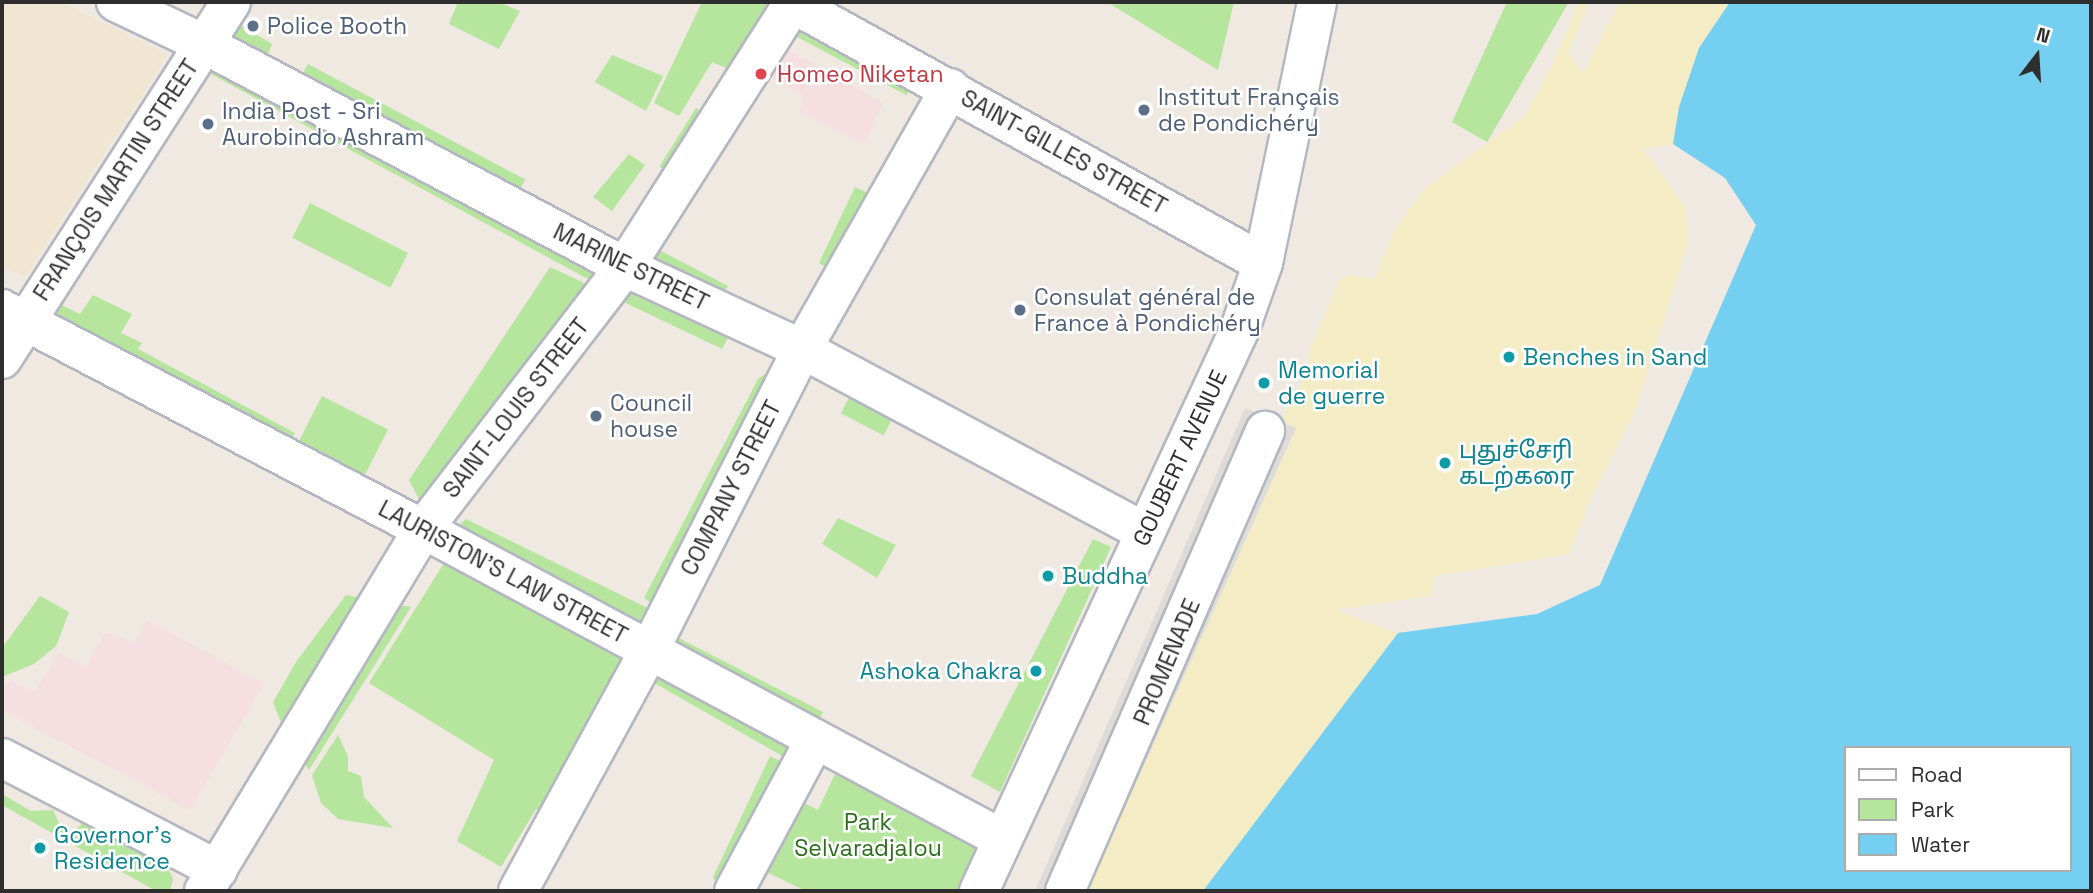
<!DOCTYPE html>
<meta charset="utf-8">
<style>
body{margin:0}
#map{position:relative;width:2093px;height:893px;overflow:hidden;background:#efe9e1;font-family:"Space Grotesk","Noto Sans Tamil",sans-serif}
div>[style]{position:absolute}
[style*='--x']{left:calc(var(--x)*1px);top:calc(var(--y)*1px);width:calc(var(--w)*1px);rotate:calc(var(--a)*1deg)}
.education>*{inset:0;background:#f0e6d1}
.medical>*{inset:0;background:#f5dfe0}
.green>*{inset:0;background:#b6e59e;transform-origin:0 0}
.sand>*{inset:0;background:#f3ecc5}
.plaza>*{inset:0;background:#dfdcd8}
.water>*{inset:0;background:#75cff0}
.roads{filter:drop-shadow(2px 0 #b4b7c1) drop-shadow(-2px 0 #b4b7c1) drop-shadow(0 2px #b4b7c1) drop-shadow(0 -2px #b4b7c1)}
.minor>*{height:38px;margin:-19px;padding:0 19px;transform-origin:19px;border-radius:19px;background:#fff}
.dots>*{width:19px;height:19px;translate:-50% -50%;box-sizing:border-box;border:4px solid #fff;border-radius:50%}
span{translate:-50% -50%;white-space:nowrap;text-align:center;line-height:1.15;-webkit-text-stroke:5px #fff;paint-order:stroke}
.service-label{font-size:23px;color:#4e5e75}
.left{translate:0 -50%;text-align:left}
.health-label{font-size:23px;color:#be3a42}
.street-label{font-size:23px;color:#2e2e2e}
.culture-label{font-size:23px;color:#0d838f}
.right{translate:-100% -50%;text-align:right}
.park-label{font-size:23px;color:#2c6e1b}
.frame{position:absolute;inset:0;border:4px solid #2e2e2e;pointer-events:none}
.legend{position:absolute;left:1844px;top:746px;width:228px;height:126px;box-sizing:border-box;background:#fff;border:2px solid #ababab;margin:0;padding:9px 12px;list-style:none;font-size:21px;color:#2e2e2e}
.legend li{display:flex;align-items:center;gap:14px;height:35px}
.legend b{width:35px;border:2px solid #ababab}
.north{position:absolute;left:2002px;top:21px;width:70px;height:70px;-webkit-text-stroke:5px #fff;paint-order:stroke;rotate:17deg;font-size:19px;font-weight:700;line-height:28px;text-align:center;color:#2e2e2e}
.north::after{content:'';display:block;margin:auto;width:24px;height:32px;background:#2e2e2e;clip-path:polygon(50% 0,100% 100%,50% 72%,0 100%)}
</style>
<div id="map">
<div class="education">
<i style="clip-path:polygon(2px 2px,61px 2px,167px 55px,25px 277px,2px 266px)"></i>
</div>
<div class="medical">
<i style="clip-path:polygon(770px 40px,883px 103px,864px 145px,800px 113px,803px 96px,760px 69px)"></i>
<i style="clip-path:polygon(147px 620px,264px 684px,190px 810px,2px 710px,2px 694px,10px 680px,35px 692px,59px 653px,86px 666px,106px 632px,134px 644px)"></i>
</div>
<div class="green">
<i style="clip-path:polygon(458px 2px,497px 2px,520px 11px,499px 49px,449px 24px)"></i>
<i style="clip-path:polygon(702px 2px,778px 2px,742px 75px,712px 62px,679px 116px,654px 103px)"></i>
<i style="clip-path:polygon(1107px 2px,1234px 2px,1218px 70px)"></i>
<i style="clip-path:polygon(1507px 2px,1569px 2px,1487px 142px,1452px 122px)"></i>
<i style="left:794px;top:7px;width:141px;height:25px;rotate:28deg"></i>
<i style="clip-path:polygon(226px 16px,272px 44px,262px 69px,210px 41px)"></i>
<i style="clip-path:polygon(206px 53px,612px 269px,597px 284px,196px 66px)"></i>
<i style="clip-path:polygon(612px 55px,663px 76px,646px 111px,595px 82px)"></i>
<i style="left:308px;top:64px;width:246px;height:26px;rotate:28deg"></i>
<i style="left:696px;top:108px;width:22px;height:69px;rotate:32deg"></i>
<i style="clip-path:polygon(629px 154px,645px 165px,612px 211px,593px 197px)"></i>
<i style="clip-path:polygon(855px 187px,881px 199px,840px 275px,819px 263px)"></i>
<i style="left:310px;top:203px;width:110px;height:39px;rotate:27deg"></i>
<i style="clip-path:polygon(644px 242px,728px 286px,718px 305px,631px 264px)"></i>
<i style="clip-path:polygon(550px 267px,599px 290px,427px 514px,409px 480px)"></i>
<i style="clip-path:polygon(626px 275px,735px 324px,722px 349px,611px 296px)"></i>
<i style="clip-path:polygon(93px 295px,132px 314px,121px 333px,142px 343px,138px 349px,295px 433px,286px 449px,34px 316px,47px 298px,80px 314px)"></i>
<i style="clip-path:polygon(784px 361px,663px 611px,644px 598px,758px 379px)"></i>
<i style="left:855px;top:386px;width:48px;height:31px;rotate:27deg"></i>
<i style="left:322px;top:396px;width:74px;height:59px;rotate:27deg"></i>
<i style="clip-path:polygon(838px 518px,896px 545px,877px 578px,822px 544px)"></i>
<i style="clip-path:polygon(466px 519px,664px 616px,646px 644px,451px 532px)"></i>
<i style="clip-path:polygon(1093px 539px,1111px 547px,1000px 792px,971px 776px)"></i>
<i style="clip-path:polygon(449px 555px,641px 654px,553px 815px,536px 809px,501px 867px,457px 841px,494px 760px,369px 683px)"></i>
<i style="clip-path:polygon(346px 595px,411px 607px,309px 770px,288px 740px,273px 702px,296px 662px)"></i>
<i style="clip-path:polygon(40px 596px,69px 612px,56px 646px,34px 664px,2px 677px,2px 648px)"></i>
<i style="clip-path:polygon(665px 631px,823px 712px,798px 765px,642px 676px)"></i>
<i style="clip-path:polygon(338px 735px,348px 756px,348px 771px,361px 776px,364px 797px,393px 828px,338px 819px,321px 803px,312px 775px)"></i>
<i style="clip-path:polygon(770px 756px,794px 768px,722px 891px,713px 877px)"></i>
<i style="clip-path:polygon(843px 757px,984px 832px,957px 891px,806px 891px,764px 871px,800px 801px,818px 810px)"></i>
<i style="clip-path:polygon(2px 794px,31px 811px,53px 810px,62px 830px,71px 833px,82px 824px,98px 818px,163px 856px,173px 879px,170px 891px,156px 891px,2px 805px)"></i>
</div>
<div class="sand">
<i style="clip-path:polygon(1579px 2px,1589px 2px,1568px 54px,1583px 73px,1620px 2px,1730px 2px,1699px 48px,1679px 107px,1673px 144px,1643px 149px,1686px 208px,1688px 243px,1635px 411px,1591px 498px,1569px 554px,1435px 576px,1431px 596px,1335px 610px,1398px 633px,1203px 891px,1087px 891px,1296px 429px,1281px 422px,1310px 365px,1309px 351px,1340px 280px,1348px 275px,1375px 279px,1395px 229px,1425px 188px,1525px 116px,1557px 55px)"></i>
</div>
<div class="plaza">
<i style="clip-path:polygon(1245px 408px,1296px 428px,1087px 891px,1035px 891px)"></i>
</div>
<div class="water">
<i style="clip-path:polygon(evenodd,1730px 2px,2091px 2px,2091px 891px,1203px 891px,1398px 633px,1537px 614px,1600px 585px,1756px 225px,1725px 178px,1673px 144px,1679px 107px,1699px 48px,1730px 2px,1846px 748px,2070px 748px,2070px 870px,1846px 870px,1846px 748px)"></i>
</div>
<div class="roads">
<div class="minor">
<i style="--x:116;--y:2;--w:98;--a:25.5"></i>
<i style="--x:204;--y:44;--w:476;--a:27.9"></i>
<i style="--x:625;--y:267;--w:195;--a:24.9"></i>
<i style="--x:802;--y:349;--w:389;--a:28.1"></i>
<i style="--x:790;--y:2;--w:540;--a:28.89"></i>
<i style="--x:2;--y:309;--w:475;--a:27.6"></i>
<i style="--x:423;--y:529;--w:657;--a:28.16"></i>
<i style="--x:2;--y:359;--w:424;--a:-57.3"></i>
<i style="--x:2;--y:758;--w:243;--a:27.4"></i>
<i style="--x:204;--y:891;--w:423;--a:-58.8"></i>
<i style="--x:423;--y:529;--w:331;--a:-52.4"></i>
<i style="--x:625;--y:267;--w:314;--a:-57.5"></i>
<i style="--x:518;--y:891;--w:273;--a:-61.4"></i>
<i style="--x:649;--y:651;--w:339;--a:-63.1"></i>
<i style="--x:802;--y:349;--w:300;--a:-60.4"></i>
<i style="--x:734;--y:891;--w:171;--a:-61.8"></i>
<i style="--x:979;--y:891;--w:617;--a:-65.1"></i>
<i style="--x:1239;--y:331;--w:72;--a:-70.6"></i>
<i style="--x:1263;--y:263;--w:267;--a:-78.3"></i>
<i style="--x:1065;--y:891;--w:502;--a:-66.5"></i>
</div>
</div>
<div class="dots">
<i style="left:253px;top:26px;background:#5c6f8a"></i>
<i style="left:761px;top:74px;background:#e0444e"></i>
<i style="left:1144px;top:110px;background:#5c6f8a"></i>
<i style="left:208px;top:124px;background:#5c6f8a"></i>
<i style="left:1020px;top:310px;background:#5c6f8a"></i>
<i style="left:1509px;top:357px;background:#0f9aa8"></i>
<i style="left:1264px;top:383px;background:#0f9aa8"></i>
<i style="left:596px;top:416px;background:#5c6f8a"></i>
<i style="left:1445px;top:463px;background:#0f9aa8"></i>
<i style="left:1048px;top:576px;background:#0f9aa8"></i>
<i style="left:1036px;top:671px;background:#0f9aa8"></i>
<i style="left:40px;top:848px;background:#0f9aa8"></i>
</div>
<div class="service-label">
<span class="left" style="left:267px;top:26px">Police Booth</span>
<span class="left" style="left:1158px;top:110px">Institut Français<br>de Pondichéry</span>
<span class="left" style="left:222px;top:124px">India Post - Sri<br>Aurobindo Ashram</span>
<span class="left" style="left:1034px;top:310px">Consulat général de<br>France à Pondichéry</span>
<span class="left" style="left:610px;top:416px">Council<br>house</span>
</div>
<div class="health-label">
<span class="left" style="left:777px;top:74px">Homeo Niketan</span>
</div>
<div class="street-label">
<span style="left:1064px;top:152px;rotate:29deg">SAINT-GILLES STREET</span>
<span style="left:116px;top:180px;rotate:-57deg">FRANÇOIS MARTIN STREET</span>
<span style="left:631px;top:267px;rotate:26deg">MARINE STREET</span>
<span style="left:516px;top:408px;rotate:-52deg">SAINT-LOUIS STREET</span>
<span style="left:1180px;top:458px;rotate:-65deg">GOUBERT AVENUE</span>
<span style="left:731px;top:488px;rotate:-63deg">COMPANY STREET</span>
<span style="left:503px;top:572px;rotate:28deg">LAURISTON'S LAW STREET</span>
<span style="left:1167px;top:662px;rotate:-67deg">PROMENADE</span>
</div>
<div class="culture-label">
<span class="left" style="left:1523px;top:357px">Benches in Sand</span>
<span class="left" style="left:1278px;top:383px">Memorial<br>de guerre</span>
<span class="left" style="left:1459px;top:463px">புதுச்சேரி<br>கடற்கரை</span>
<span class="left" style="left:1062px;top:576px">Buddha</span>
<span class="right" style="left:1022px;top:671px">Ashoka Chakra</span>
<span class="left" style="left:54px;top:848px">Governor's<br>Residence</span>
</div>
<div class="park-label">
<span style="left:868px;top:835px">Park<br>Selvaradjalou</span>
</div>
<div class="frame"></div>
<ul class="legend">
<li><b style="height:9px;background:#fff"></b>Road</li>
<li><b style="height:19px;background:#b6e59e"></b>Park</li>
<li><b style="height:19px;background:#75cff0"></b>Water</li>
</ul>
<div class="north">N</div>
</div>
